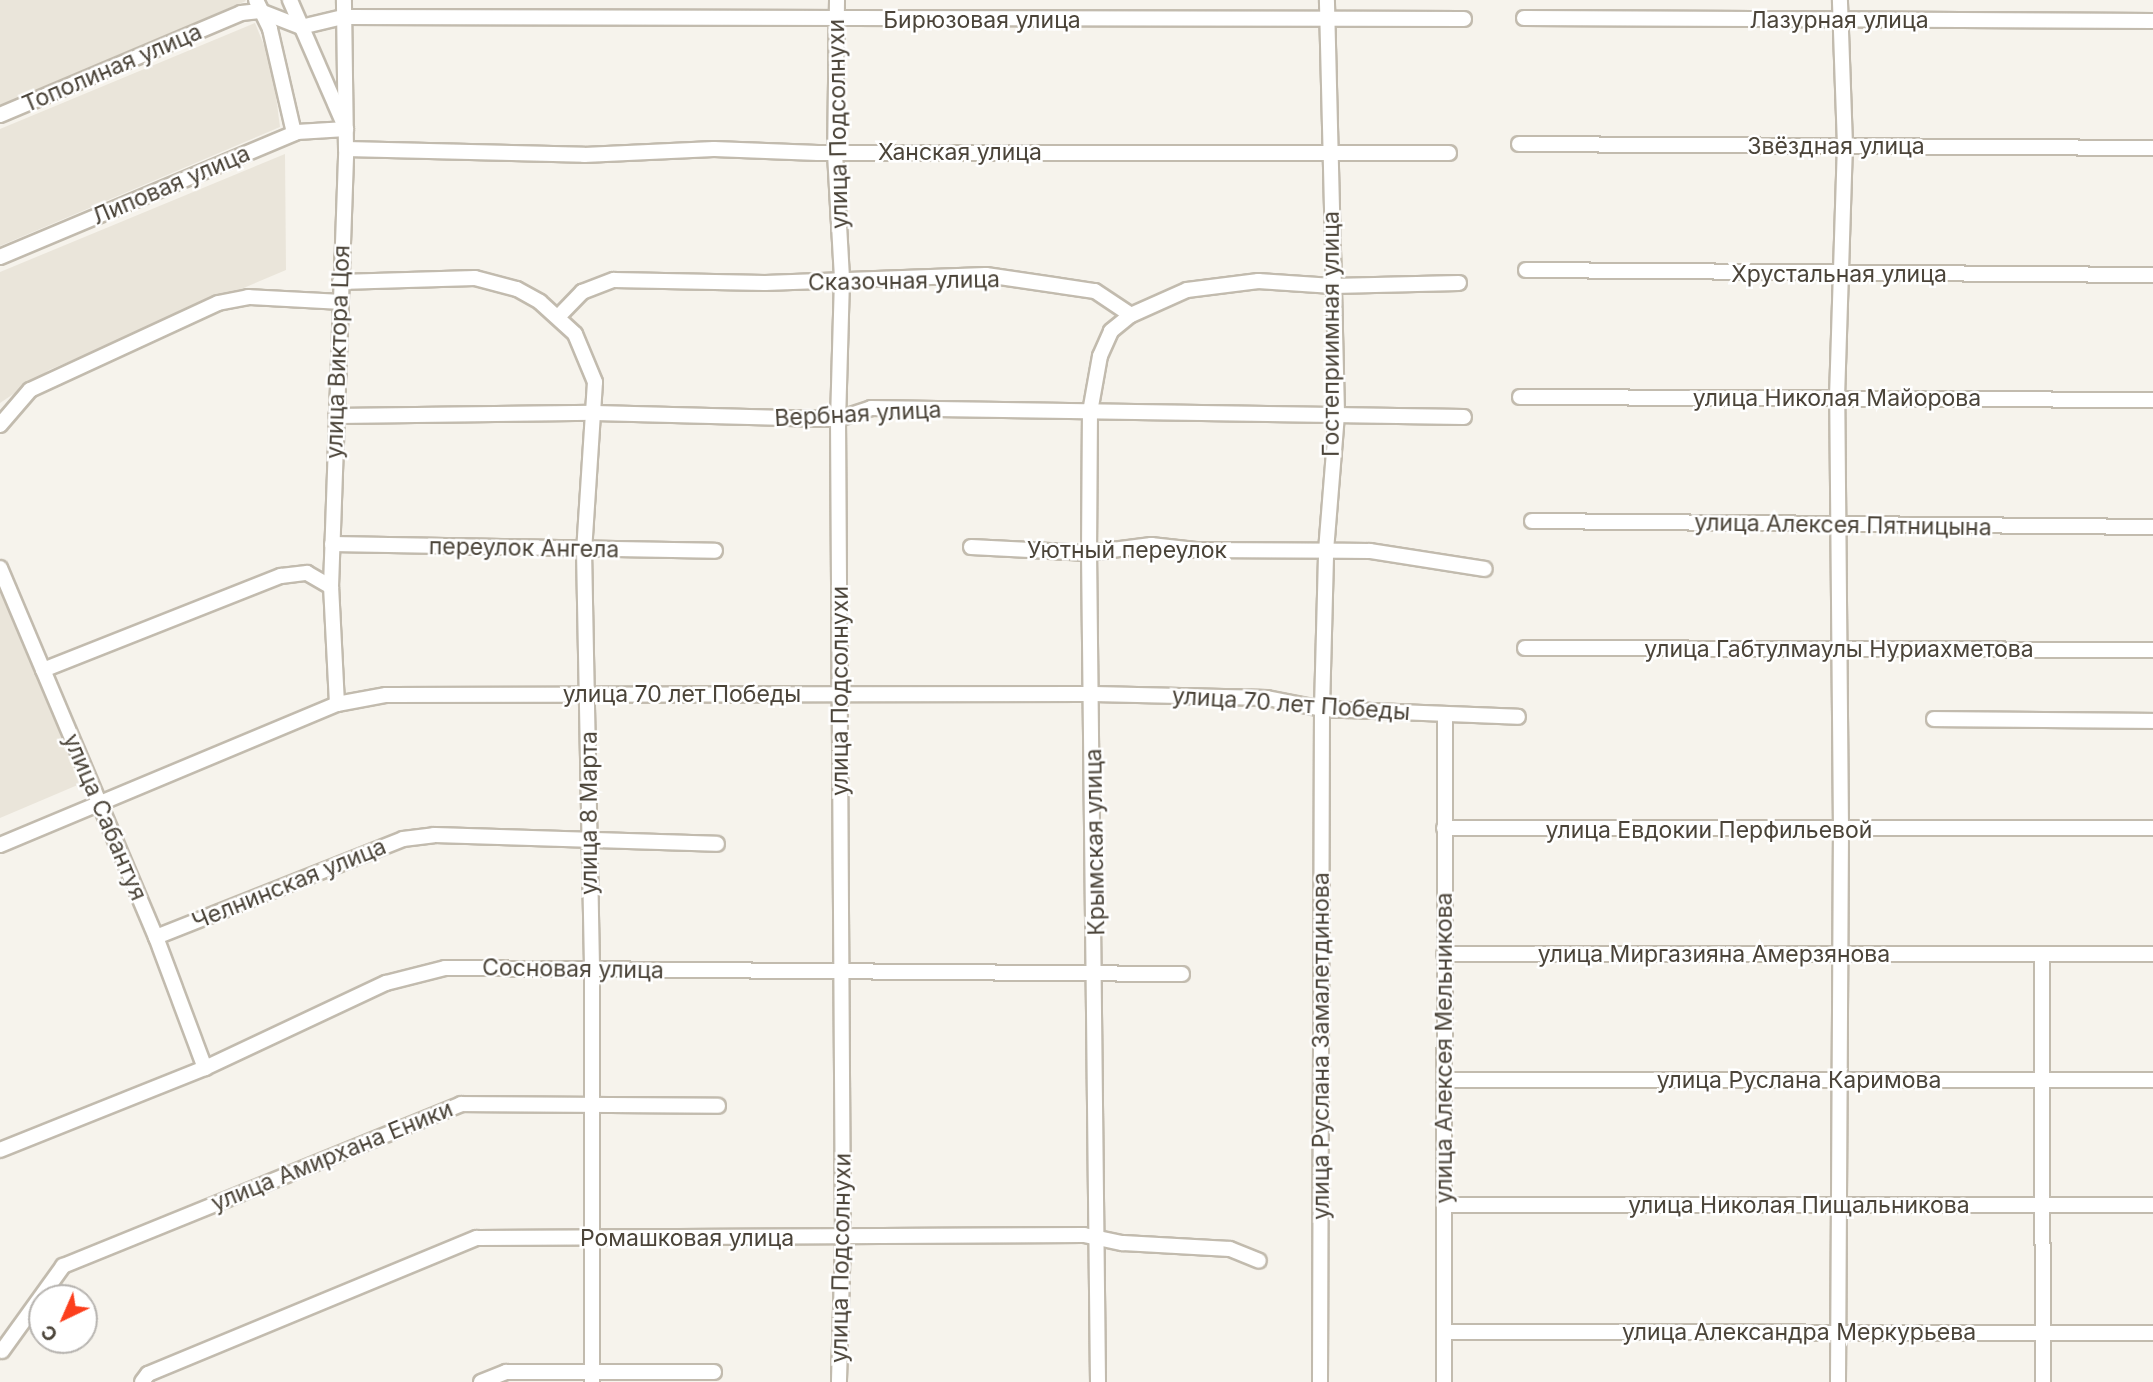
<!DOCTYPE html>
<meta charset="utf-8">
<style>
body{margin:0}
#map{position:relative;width:2153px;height:1382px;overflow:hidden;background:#f6f3ec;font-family:Inter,sans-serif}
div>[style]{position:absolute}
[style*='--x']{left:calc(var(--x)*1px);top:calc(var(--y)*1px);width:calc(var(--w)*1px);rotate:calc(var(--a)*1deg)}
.residential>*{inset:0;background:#eae5da}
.roads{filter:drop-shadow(2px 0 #c2bbae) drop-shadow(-2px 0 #c2bbae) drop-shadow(0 2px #c2bbae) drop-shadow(0 -2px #c2bbae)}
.minor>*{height:14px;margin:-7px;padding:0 7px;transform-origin:7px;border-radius:7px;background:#fff}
span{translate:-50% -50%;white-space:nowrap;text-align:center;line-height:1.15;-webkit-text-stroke:5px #fff;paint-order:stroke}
.street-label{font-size:23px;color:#4b4439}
.north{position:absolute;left:28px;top:1284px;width:70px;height:70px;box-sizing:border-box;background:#fff;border:2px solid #b7b4b0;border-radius:50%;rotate:224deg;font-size:19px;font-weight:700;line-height:28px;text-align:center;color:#4b4439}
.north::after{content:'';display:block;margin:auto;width:24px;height:32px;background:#fc3f1d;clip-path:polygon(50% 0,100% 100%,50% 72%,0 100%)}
</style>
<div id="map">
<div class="residential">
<i style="clip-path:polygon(0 0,245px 0,246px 1px,0 105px)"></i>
<i style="clip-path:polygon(255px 23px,272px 65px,280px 127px,0 246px,0 129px)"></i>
<i style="clip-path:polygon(285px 154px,286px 270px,49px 370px,0 403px,0 272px)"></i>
<i style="clip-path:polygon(0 583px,80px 784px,0 818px)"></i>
</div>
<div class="roads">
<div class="minor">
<i style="--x:256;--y:0;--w:32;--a:64"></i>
<i style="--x:270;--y:29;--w:107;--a:77"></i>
<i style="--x:837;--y:0;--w:153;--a:90.7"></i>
<i style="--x:835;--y:153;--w:126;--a:86.8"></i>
<i style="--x:842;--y:279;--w:140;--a:91.6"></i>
<i style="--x:838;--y:419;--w:818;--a:89.65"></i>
<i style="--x:843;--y:1237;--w:145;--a:91.6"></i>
<i style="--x:1524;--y:18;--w:629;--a:0.27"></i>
<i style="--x:0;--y:115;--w:262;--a:-22.9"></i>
<i style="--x:241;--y:13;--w:19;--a:-6"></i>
<i style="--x:260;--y:11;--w:44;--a:21.3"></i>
<i style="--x:301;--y:27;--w:43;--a:-13.4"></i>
<i style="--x:343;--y:17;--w:1121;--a:0.1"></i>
<i style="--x:1519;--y:144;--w:634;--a:0.36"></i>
<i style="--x:346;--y:149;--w:238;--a:1.4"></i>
<i style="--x:584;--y:155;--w:130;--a:-2.6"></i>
<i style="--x:714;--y:149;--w:104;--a:2.2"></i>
<i style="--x:818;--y:153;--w:631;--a:0"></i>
<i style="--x:0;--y:257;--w:322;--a:-22.8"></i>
<i style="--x:297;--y:132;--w:49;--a:-3.5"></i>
<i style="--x:346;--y:129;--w:141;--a:-113.5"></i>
<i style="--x:1526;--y:270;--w:627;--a:0.46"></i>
<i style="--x:340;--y:282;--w:135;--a:-1.7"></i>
<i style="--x:475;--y:278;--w:43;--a:14.7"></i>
<i style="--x:517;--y:289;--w:26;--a:29"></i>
<i style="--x:540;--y:302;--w:47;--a:42.4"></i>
<i style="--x:575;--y:334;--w:52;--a:67.4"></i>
<i style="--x:595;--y:382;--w:168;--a:93.7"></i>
<i style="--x:584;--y:550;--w:420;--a:88.9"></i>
<i style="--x:592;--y:970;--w:412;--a:90"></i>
<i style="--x:558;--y:317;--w:35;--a:-46"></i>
<i style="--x:582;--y:292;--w:34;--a:-21"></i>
<i style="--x:614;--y:280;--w:151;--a:1.1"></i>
<i style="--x:765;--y:283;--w:221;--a:-2.1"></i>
<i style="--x:986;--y:275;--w:110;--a:8.4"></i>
<i style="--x:1095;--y:291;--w:43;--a:33.7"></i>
<i style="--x:1520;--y:397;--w:633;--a:0.27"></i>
<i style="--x:336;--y:416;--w:259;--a:-0.7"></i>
<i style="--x:595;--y:413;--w:222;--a:1.5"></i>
<i style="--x:817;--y:419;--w:21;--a:0"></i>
<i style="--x:838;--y:419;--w:35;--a:-18"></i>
<i style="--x:871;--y:408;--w:593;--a:0.87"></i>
<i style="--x:0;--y:425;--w:46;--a:-49.4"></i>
<i style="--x:30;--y:390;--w:207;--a:-24.8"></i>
<i style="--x:218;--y:303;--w:31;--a:-11"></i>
<i style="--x:248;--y:297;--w:92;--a:3.1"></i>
<i style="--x:1532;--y:521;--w:621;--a:0.55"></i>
<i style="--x:332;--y:544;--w:383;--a:1"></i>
<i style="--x:971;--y:547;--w:118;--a:2.9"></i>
<i style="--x:1089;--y:553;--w:63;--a:-7.4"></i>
<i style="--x:1151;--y:545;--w:45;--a:6.3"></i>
<i style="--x:1196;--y:550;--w:174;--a:0.3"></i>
<i style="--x:1370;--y:551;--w:116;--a:8.9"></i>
<i style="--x:0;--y:568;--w:401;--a:67.1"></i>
<i style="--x:156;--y:937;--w:140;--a:69.5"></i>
<i style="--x:1525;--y:648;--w:628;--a:0.18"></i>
<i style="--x:43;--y:670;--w:256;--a:-21.6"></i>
<i style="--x:281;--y:576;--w:26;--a:-7"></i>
<i style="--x:307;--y:573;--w:28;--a:30"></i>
<i style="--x:337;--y:704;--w:117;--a:-92.9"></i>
<i style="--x:331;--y:587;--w:438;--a:-88"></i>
<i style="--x:346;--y:149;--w:149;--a:-90.8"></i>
<i style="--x:1934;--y:719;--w:219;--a:0.5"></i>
<i style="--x:1444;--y:828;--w:709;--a:0"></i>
<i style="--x:0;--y:845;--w:365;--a:-22.7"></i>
<i style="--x:337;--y:704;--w:50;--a:-10.4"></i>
<i style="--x:386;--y:695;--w:708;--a:-0.08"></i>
<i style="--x:1094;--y:694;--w:173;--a:1.3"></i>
<i style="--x:1267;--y:698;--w:56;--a:11.3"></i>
<i style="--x:1322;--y:709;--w:196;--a:2.3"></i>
<i style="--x:156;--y:937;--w:266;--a:-21.6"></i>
<i style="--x:403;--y:839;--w:31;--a:-7"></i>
<i style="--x:434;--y:835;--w:283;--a:1.8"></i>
<i style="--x:1444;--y:954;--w:709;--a:0"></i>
<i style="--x:2042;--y:954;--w:428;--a:89.9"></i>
<i style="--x:1444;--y:1080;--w:709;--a:0"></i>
<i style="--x:0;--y:1150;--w:221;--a:-21.8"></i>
<i style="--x:205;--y:1068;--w:200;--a:-25.2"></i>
<i style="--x:386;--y:983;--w:61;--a:-14.3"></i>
<i style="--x:445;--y:968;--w:737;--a:0.47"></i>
<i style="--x:1444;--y:1205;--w:709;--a:0"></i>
<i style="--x:1444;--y:1332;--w:709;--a:0.08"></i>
<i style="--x:2;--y:1351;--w:105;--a:-54.3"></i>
<i style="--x:63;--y:1266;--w:430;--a:-22.1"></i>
<i style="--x:461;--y:1104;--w:257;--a:0.4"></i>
<i style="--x:142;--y:1382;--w:10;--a:-53"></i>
<i style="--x:148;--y:1374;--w:356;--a:-22.5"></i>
<i style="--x:477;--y:1238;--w:607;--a:-0.28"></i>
<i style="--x:1084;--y:1235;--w:40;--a:12"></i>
<i style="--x:1123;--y:1243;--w:107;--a:3.2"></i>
<i style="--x:1230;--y:1249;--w:31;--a:22"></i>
<i style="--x:481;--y:1382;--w:27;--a:-22"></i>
<i style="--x:506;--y:1372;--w:208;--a:0"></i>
<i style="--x:1098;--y:1382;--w:829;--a:-90.62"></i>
<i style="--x:1089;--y:553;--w:141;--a:-89.6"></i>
<i style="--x:1090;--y:412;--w:57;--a:-79.9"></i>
<i style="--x:1100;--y:356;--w:27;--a:-66"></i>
<i style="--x:1111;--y:331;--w:26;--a:-39"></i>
<i style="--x:1131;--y:315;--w:61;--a:-24.1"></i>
<i style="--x:1187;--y:290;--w:72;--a:-7.2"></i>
<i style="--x:1258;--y:281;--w:75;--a:3.8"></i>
<i style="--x:1333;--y:286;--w:126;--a:-1.4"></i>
<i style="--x:1320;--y:1382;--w:673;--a:-89.83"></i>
<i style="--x:1322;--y:709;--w:158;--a:-88.5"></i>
<i style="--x:1326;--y:551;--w:138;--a:-85.4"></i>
<i style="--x:1337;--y:413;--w:413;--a:-91.4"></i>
<i style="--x:1444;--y:1382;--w:668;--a:-89.91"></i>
<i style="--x:1838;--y:1382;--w:552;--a:-89.69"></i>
<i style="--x:1841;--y:830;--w:432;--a:-90.5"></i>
<i style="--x:1837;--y:398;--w:252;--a:-88.2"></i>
<i style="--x:1845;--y:146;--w:146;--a:-92"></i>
</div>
</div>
<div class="street-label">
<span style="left:982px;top:20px">Бирюзовая улица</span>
<span style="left:1839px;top:20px">Лазурная улица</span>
<span style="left:112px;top:68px;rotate:-23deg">Тополиная улица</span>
<span style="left:838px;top:124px;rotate:-91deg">улица Подсолнухи</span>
<span style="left:1836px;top:146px">Звёздная улица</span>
<span style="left:960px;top:152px">Ханская улица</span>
<span style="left:171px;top:185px;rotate:-23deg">Липовая улица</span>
<span style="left:1839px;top:274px">Хрустальная улица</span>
<span style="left:904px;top:281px;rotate:-1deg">Сказочная улица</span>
<span style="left:1331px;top:334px;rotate:-90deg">Гостеприимная улица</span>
<span style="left:338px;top:352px;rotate:-88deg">улица Виктора Цоя</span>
<span style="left:1837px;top:398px">улица Николая Майорова</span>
<span style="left:858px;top:414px;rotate:-3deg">Вербная улица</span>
<span style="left:1843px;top:525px;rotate:1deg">улица Алексея Пятницына</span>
<span style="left:524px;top:548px;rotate:1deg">переулок Ангела</span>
<span style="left:1127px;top:550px">Уютный переулок</span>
<span style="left:1839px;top:649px">улица Габтулмаулы Нуриахметова</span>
<span style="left:840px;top:691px;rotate:-90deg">улица Подсолнухи</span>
<span style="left:682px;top:694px">улица 70 лет Победы</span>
<span style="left:1291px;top:704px;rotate:4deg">улица 70 лет Победы</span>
<span style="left:589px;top:813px;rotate:-90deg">улица 8 Марта</span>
<span style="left:105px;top:817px;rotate:67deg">улица Сабантуя</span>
<span style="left:1709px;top:830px">улица Евдокии Перфильевой</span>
<span style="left:1095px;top:842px;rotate:-91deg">Крымская улица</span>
<span style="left:289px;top:884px;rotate:-22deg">Челнинская улица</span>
<span style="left:1714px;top:954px">улица Миргазияна Амерзянова</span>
<span style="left:573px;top:969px;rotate:1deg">Сосновая улица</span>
<span style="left:1321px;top:1046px;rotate:-90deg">улица Руслана Замалетдинова</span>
<span style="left:1444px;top:1048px;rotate:-90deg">улица Алексея Мельникова</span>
<span style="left:1799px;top:1080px">улица Руслана Каримова</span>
<span style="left:332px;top:1156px;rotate:-22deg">улица Амирхана Еники</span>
<span style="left:1799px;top:1205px">улица Николая Пищальникова</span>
<span style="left:687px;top:1238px">Ромашковая улица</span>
<span style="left:841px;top:1258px;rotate:-89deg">улица Подсолнухи</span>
<span style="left:1799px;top:1332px">улица Александра Меркурьева</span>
</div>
<div class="north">С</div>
</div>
